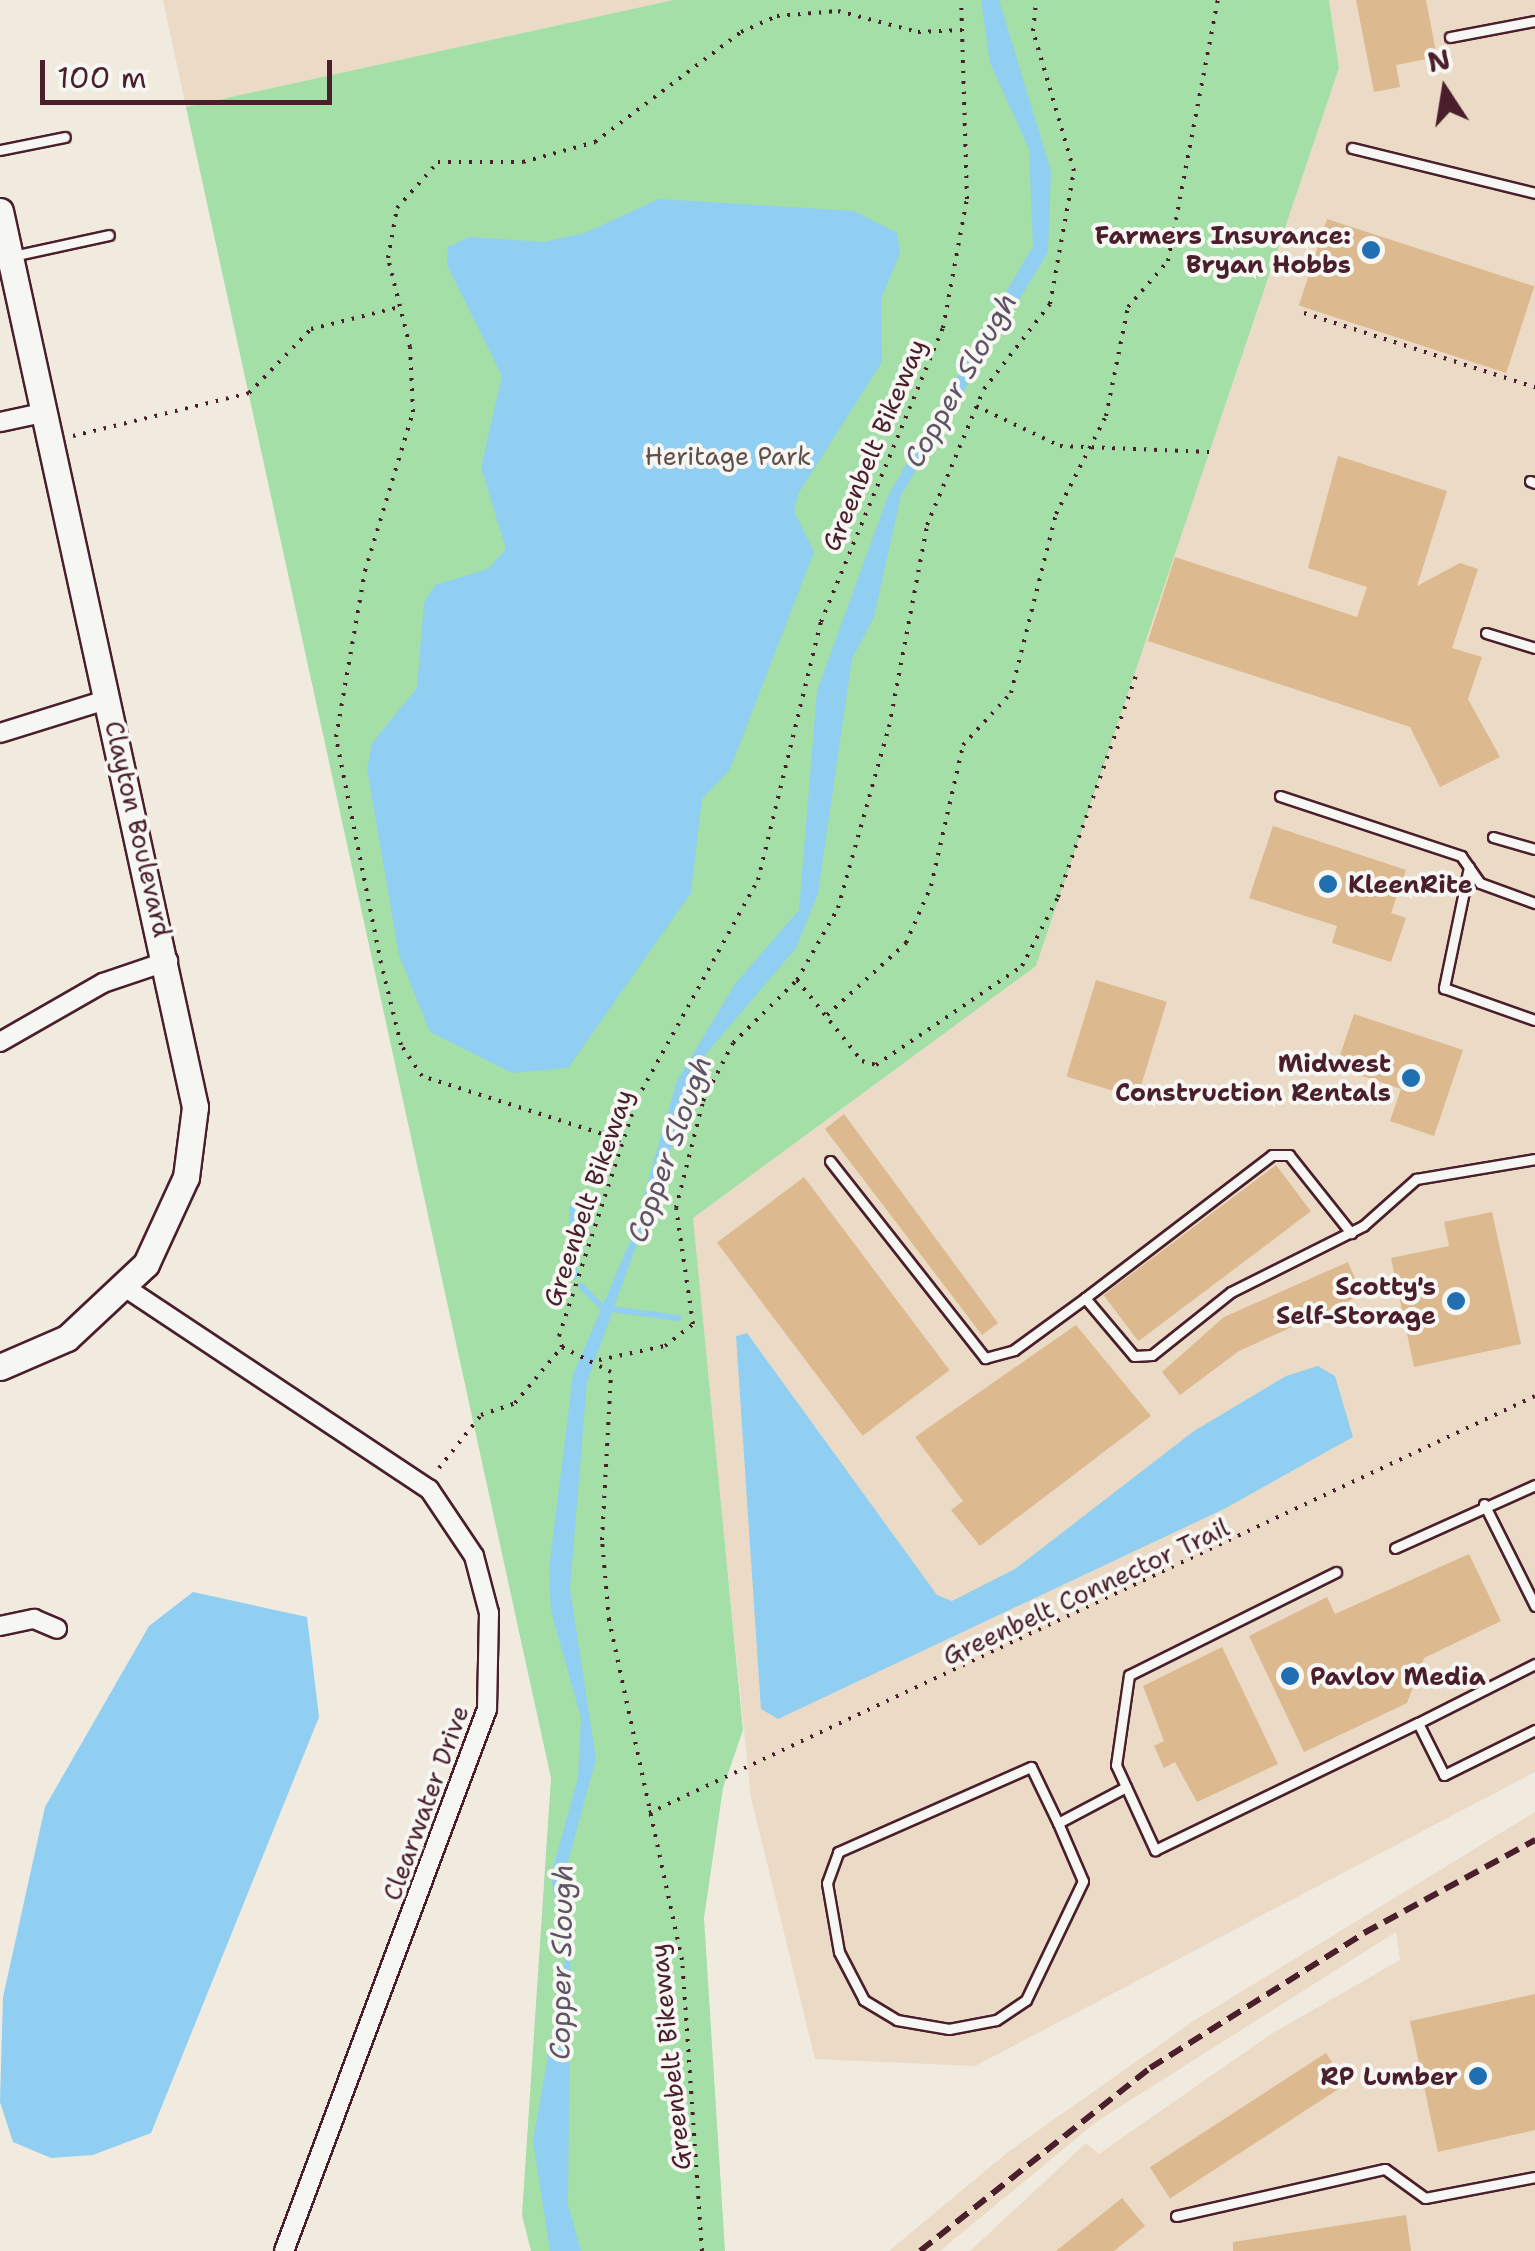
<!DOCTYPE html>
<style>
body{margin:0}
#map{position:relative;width:1535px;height:2251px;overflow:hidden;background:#f1eade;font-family:"Shantell Sans",sans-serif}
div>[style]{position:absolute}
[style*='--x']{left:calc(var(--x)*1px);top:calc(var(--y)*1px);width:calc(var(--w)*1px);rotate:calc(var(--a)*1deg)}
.built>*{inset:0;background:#ebdbc6}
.green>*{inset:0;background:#a3dfa6}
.water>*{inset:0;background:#90cff1}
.stream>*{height:6px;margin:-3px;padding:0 3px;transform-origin:3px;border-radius:3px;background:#90cff1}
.building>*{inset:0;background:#dcb98e;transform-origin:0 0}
.path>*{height:4px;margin-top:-2px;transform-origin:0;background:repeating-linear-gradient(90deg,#4a1f2b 0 2.5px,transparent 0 10.5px)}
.roads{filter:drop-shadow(2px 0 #4a1f2b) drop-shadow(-2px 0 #4a1f2b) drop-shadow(0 2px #4a1f2b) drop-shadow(0 -2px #4a1f2b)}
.lane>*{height:9px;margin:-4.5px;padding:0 4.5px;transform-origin:4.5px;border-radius:4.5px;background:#f6f6f2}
.street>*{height:18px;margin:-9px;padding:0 9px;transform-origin:9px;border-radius:9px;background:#f6f6f2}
.secondary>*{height:25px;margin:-12.5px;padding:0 12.5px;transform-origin:12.5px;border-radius:12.5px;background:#f6f6f2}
.rail>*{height:6px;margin-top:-3px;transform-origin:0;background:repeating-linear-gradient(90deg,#4a1f2b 0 15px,transparent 0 23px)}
.dots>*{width:28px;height:28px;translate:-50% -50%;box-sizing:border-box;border:5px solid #f6f6f2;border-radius:50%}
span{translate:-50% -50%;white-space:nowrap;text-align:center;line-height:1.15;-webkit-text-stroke:8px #f6f6f2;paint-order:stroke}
.poi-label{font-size:25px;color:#4a1f2b;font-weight:700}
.right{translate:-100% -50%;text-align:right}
.left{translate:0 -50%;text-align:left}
.street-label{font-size:25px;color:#4a1f2b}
.park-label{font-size:25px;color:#604f4a}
.water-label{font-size:28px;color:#5f5466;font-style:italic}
.north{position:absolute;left:1395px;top:40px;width:100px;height:100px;-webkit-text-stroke:8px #f6f6f2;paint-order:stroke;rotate:348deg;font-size:28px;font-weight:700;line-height:40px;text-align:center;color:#4a1f2b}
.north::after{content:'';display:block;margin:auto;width:35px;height:45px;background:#4a1f2b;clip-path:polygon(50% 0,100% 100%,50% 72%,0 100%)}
.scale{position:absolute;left:40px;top:60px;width:292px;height:45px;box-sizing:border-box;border:5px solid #4a1f2b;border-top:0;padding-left:12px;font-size:30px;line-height:35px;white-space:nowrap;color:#4a1f2b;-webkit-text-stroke:8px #f6f6f2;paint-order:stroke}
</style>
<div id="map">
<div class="built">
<i style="clip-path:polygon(163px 0,673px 0,186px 107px)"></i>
<i style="clip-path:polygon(1329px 0,1535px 0,1535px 1772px,975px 2066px,815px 2059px,751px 1798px,691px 1218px,1036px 966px,1339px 68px)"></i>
<i style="clip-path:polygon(1535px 1812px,1535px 2251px,970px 2251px,1086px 2143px,1099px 2154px,1271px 2034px,1400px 1960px,1396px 1932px,1096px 2122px,940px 2251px,889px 2251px,1008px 2152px,1195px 2020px)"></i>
</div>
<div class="green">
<i style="clip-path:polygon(673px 0,1329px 0,1339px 68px,1036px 966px,693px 1218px,743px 1730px,723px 1788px,704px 1918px,725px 2251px,531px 2251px,522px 2215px,551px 1778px,186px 107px)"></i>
</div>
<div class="water">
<i style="clip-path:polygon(981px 0,999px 0,1051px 171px,1048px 252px,901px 495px,874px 617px,852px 659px,818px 893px,796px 948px,705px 1055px,587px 1382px,570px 1589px,596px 1759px,563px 1880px,571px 1921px,568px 2204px,581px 2251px,550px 2251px,533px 2141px,565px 1961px,551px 1875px,578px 1778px,581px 1718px,551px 1611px,549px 1569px,573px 1375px,632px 1237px,677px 1081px,735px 984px,799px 910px,817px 691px,888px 496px,1033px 246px,1029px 149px,990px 63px)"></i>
<i style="clip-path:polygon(659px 199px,854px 211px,897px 233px,900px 253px,881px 299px,882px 362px,798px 494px,794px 511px,814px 552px,730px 769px,702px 799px,691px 893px,568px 1068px,512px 1073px,430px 1032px,399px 955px,367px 769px,372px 743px,417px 688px,424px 603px,435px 585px,488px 569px,506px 549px,481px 467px,502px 376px,447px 265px,448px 247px,469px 237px,544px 242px,585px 233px)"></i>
<i style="clip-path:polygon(747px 1333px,937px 1595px,952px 1601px,1015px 1569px,1194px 1431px,1286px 1376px,1318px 1366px,1335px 1376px,1353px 1437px,1224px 1509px,778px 1719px,761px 1709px,736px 1336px)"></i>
<i style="clip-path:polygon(193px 1592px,307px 1617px,319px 1717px,151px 2133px,93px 2155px,51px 2158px,13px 2142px,0 2102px,3px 1997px,45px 1807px,149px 1626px)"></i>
</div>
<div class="stream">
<i style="--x:572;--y:1209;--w:68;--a:88.3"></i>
<i style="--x:581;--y:1286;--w:31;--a:45"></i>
<i style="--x:603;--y:1308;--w:76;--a:7.6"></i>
</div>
<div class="building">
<i style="clip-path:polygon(1356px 0,1426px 0,1437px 57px,1396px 65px,1400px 87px,1374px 92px)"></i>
<i style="left:1327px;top:219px;width:218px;height:91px;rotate:18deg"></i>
<i style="clip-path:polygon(1338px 456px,1447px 491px,1417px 586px,1460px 563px,1478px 569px,1452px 648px,1482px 657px,1468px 699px,1500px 757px,1440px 787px,1410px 727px,1148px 641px,1175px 557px,1357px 617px,1367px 587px,1308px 568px)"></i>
<i style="clip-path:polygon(1273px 826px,1406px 870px,1391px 913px,1406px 918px,1391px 962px,1332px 943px,1337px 926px,1249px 898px)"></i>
<i style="left:1096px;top:980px;width:74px;height:101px;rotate:17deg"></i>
<i style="clip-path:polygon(1354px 1014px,1463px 1050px,1434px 1136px,1390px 1121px,1401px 1089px,1336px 1067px)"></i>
<i style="clip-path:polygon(844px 1114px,998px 1323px,982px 1335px,825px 1129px)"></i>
<i style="left:1276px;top:1165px;width:58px;height:216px;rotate:53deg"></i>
<i style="left:804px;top:1177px;width:242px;height:109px;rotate:53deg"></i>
<i style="clip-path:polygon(1492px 1212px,1521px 1344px,1414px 1367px,1391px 1258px,1449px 1246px,1444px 1222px)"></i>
<i style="clip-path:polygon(1348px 1262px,1362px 1295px,1239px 1351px,1180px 1395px,1162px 1372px,1224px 1317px)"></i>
<i style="clip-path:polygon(1076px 1325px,1151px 1416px,980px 1546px,951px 1510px,963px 1501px,915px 1437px)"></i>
<i style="clip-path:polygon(1469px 1554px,1501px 1621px,1424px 1658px,1407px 1703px,1304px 1752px,1249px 1636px,1327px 1597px,1335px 1614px)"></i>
<i style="clip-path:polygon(1222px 1647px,1278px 1764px,1197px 1802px,1175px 1762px,1164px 1768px,1154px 1746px,1164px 1741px,1143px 1686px)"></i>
<i style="clip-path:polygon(1535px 1994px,1535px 2130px,1438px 2152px,1410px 2021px)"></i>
<i style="left:1326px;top:2053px;width:37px;height:210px;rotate:57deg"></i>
<i style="clip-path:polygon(1122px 2198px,1145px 2226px,1114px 2251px,1056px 2251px)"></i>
<i style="clip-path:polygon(1406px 2215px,1411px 2251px,1233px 2251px,1233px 2242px)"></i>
</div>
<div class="path">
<i style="--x:1304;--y:313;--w:243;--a:17.8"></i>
<i style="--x:976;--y:406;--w:93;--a:25.5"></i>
<i style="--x:1060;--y:446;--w:150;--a:2.3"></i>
<i style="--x:73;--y:436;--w:181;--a:-13.7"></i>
<i style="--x:249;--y:393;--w:89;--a:-45.9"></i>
<i style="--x:311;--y:329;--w:92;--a:-13.9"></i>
<i style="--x:797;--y:980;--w:104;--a:51.3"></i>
<i style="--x:862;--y:1061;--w:15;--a:16"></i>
<i style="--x:876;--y:1065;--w:176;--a:-34.1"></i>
<i style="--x:1022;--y:966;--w:78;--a:-62.4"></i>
<i style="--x:1058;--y:897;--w:234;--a:-70.6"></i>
<i style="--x:827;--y:1015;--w:107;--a:-42.3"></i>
<i style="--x:906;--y:943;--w:62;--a:-66.3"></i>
<i style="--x:931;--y:886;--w:145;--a:-77.2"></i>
<i style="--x:963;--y:745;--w:71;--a:-47.3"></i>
<i style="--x:1011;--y:693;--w:185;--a:-75.9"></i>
<i style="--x:1056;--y:514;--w:110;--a:-63"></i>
<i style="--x:1106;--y:416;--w:111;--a:-78.6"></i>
<i style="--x:1128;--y:307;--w:61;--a:-49"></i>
<i style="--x:1168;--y:261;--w:266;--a:-79.2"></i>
<i style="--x:621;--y:1140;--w:209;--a:-162.2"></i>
<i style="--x:422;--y:1076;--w:37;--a:-124"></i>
<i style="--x:401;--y:1045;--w:84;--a:-103.7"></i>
<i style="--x:381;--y:963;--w:230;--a:-101.3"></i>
<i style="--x:336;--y:737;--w:169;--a:-80.1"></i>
<i style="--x:365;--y:571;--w:166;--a:-73.2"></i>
<i style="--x:413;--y:412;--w:65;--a:-92.6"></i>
<i style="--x:410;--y:347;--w:92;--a:-103.9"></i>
<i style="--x:388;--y:258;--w:51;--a:-79.8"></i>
<i style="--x:397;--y:208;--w:62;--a:-48.3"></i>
<i style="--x:438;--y:162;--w:85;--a:0"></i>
<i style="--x:523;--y:162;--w:75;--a:-15.5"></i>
<i style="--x:595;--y:142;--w:183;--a:-37"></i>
<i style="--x:741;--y:32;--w:39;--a:-24"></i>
<i style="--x:777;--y:16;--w:61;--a:-4.7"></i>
<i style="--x:838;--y:11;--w:83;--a:14.7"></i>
<i style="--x:918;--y:32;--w:44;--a:-2.6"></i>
<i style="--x:599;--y:1360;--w:67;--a:-12"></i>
<i style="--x:665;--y:1346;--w:36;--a:-38"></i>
<i style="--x:693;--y:1324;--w:117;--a:-98.3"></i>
<i style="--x:676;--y:1208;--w:110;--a:-75.8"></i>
<i style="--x:703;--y:1101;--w:65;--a:-62.7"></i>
<i style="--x:733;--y:1043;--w:90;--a:-44.5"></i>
<i style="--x:797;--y:980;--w:83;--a:-60.3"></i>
<i style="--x:838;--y:908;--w:188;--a:-74.3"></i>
<i style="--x:889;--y:727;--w:206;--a:-79.3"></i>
<i style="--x:927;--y:525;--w:147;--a:-67.3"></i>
<i style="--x:984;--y:389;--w:108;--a:-52.2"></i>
<i style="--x:1050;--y:304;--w:135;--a:-79.8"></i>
<i style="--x:1074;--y:171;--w:146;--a:-106.3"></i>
<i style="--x:1033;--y:31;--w:31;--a:-84"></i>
<i style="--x:439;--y:1468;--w:68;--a:-51.6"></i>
<i style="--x:481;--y:1415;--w:36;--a:-19"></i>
<i style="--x:515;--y:1403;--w:73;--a:-50"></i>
<i style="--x:649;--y:1813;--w:979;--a:-25.2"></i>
<i style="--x:702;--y:2251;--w:292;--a:-93.9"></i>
<i style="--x:682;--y:1960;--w:348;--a:-102.1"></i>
<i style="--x:609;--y:1620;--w:80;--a:-95"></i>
<i style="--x:602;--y:1540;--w:168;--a:-86.9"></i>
<i style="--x:611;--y:1372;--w:55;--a:-153"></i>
<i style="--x:562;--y:1347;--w:11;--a:-105"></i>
<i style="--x:559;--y:1336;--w:250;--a:-71.8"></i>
<i style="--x:637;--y:1099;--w:250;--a:-61.1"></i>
<i style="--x:758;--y:880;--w:266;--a:-76.3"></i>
<i style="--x:821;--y:622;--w:318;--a:-67.5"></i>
<i style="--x:943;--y:328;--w:131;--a:-79.5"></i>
<i style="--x:967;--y:199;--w:199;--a:-91.7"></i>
</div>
<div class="roads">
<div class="lane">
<i style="--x:1450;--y:37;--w:86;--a:-10.7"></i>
<i style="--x:1352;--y:148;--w:188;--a:13.8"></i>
<i style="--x:0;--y:150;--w:66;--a:-11.3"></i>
<i style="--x:13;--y:256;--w:98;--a:-12.3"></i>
<i style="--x:1530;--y:481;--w:5;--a:22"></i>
<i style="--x:1486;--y:633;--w:51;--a:17"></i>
<i style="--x:1280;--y:796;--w:191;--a:18.3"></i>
<i style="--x:1461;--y:856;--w:33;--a:55"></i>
<i style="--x:1480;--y:883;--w:59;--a:20"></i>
<i style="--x:1493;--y:837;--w:44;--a:15.9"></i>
<i style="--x:1469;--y:867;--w:124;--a:101.7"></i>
<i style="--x:1444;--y:988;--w:96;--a:19.4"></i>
<i style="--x:830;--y:1161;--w:251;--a:51.8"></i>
<i style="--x:985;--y:1358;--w:30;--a:-15"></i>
<i style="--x:1014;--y:1350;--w:88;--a:-36.2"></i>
<i style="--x:1085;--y:1298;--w:76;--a:49.8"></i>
<i style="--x:1134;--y:1356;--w:18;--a:-3"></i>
<i style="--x:1152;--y:1355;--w:101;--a:-38.6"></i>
<i style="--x:1231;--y:1292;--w:148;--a:-26.6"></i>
<i style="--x:1363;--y:1226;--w:71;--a:-41.6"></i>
<i style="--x:1416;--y:1179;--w:121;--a:-9.5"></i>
<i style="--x:1085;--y:1298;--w:235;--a:-37.4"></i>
<i style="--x:1272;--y:1155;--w:17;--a:0"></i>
<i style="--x:1289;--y:1155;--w:100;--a:51.5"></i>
<i style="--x:1484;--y:1504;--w:114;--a:63.4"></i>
<i style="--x:1395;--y:1548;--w:154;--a:-24.2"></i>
<i style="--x:1336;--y:1572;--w:231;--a:153.5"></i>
<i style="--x:1129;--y:1675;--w:91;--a:98.2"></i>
<i style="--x:1116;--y:1765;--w:94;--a:65.4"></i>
<i style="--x:1155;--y:1850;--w:292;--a:-25.8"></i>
<i style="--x:1418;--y:1723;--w:58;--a:63.4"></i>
<i style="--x:1444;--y:1775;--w:102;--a:-26.3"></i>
<i style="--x:1418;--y:1723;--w:131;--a:-26.8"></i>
<i style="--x:1058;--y:1823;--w:63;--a:66.7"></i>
<i style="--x:1083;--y:1881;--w:132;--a:115.6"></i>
<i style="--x:1026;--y:2000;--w:36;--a:146"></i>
<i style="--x:996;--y:2020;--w:48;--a:169.2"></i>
<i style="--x:949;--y:2029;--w:53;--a:-170.2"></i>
<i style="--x:897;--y:2020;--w:39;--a:-149"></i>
<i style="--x:864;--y:2000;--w:54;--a:-117.5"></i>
<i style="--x:839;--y:1952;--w:70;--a:-99.9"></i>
<i style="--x:827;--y:1883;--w:33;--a:-70"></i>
<i style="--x:838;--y:1852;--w:211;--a:-23.8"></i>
<i style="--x:1031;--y:1767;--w:62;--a:64.3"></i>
<i style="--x:1058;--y:1823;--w:77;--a:-27.9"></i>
<i style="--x:1176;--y:2216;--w:214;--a:-12.7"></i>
<i style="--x:1385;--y:2169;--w:49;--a:35.9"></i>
<i style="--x:1425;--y:2198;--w:112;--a:-10.8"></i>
</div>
<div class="street">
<i style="--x:0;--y:422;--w:43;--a:-12.1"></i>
<i style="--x:0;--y:733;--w:114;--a:-17.3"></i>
<i style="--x:0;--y:1042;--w:119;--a:-29.8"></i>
<i style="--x:103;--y:983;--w:69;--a:-18.7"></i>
<i style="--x:126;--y:1288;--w:364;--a:33.6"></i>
<i style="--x:429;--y:1489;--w:81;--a:56.1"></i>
<i style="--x:474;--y:1556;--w:59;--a:75.3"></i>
<i style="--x:489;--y:1613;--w:96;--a:91.2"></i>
<i style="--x:487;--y:1709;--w:579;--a:110.53"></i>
<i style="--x:0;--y:1626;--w:35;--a:-12"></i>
<i style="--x:34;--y:1619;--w:25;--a:23"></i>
</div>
<div class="secondary">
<i style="--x:0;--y:211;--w:917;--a:77.72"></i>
<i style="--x:195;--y:1107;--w:71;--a:97.3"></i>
<i style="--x:186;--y:1177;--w:96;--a:114.7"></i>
<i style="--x:146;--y:1264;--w:108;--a:136.9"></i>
<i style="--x:67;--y:1338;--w:73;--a:156.6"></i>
</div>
</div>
<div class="rail">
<i style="--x:920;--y:2251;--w:294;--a:-38.5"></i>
<i style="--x:1150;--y:2068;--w:253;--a:-32.2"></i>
<i style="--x:1364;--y:1933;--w:195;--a:-28.5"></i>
</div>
<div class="dots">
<i style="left:1371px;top:250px;background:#1f6fb2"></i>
<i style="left:1328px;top:884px;background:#1f6fb2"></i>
<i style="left:1411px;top:1078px;background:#1f6fb2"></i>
<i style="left:1456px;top:1301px;background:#1f6fb2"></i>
<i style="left:1290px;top:1676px;background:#1f6fb2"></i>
<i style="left:1478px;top:2076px;background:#1f6fb2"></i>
</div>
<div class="poi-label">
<span class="right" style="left:1351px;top:250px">Farmers Insurance:<br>Bryan Hobbs</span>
<span class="left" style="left:1348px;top:884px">KleenRite</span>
<span class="right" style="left:1391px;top:1078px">Midwest<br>Construction Rentals</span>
<span class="right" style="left:1436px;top:1301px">Scotty's<br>Self-Storage</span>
<span class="left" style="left:1310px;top:1676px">Pavlov Media</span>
<span class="right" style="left:1458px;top:2076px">RP Lumber</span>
</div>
<div class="street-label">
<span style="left:874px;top:445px;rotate:-67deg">Greenbelt Bikeway</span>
<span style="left:138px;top:829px;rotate:77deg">Clayton Boulevard</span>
<span style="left:588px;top:1198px;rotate:-71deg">Greenbelt Bikeway</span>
<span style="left:1086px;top:1592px;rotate:-25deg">Greenbelt Connector Trail</span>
<span style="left:426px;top:1803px;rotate:-70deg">Clearwater Drive</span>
<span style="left:670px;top:2057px;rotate:-96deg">Greenbelt Bikeway</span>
</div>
<div class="park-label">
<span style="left:728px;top:456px">Heritage Park</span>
</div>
<div class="water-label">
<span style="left:960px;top:380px;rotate:-60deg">Copper Slough</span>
<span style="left:669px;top:1149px;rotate:-70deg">Copper Slough</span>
<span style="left:561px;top:1962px;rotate:-89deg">Copper Slough</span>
</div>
<div class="north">N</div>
<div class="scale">100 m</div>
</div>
